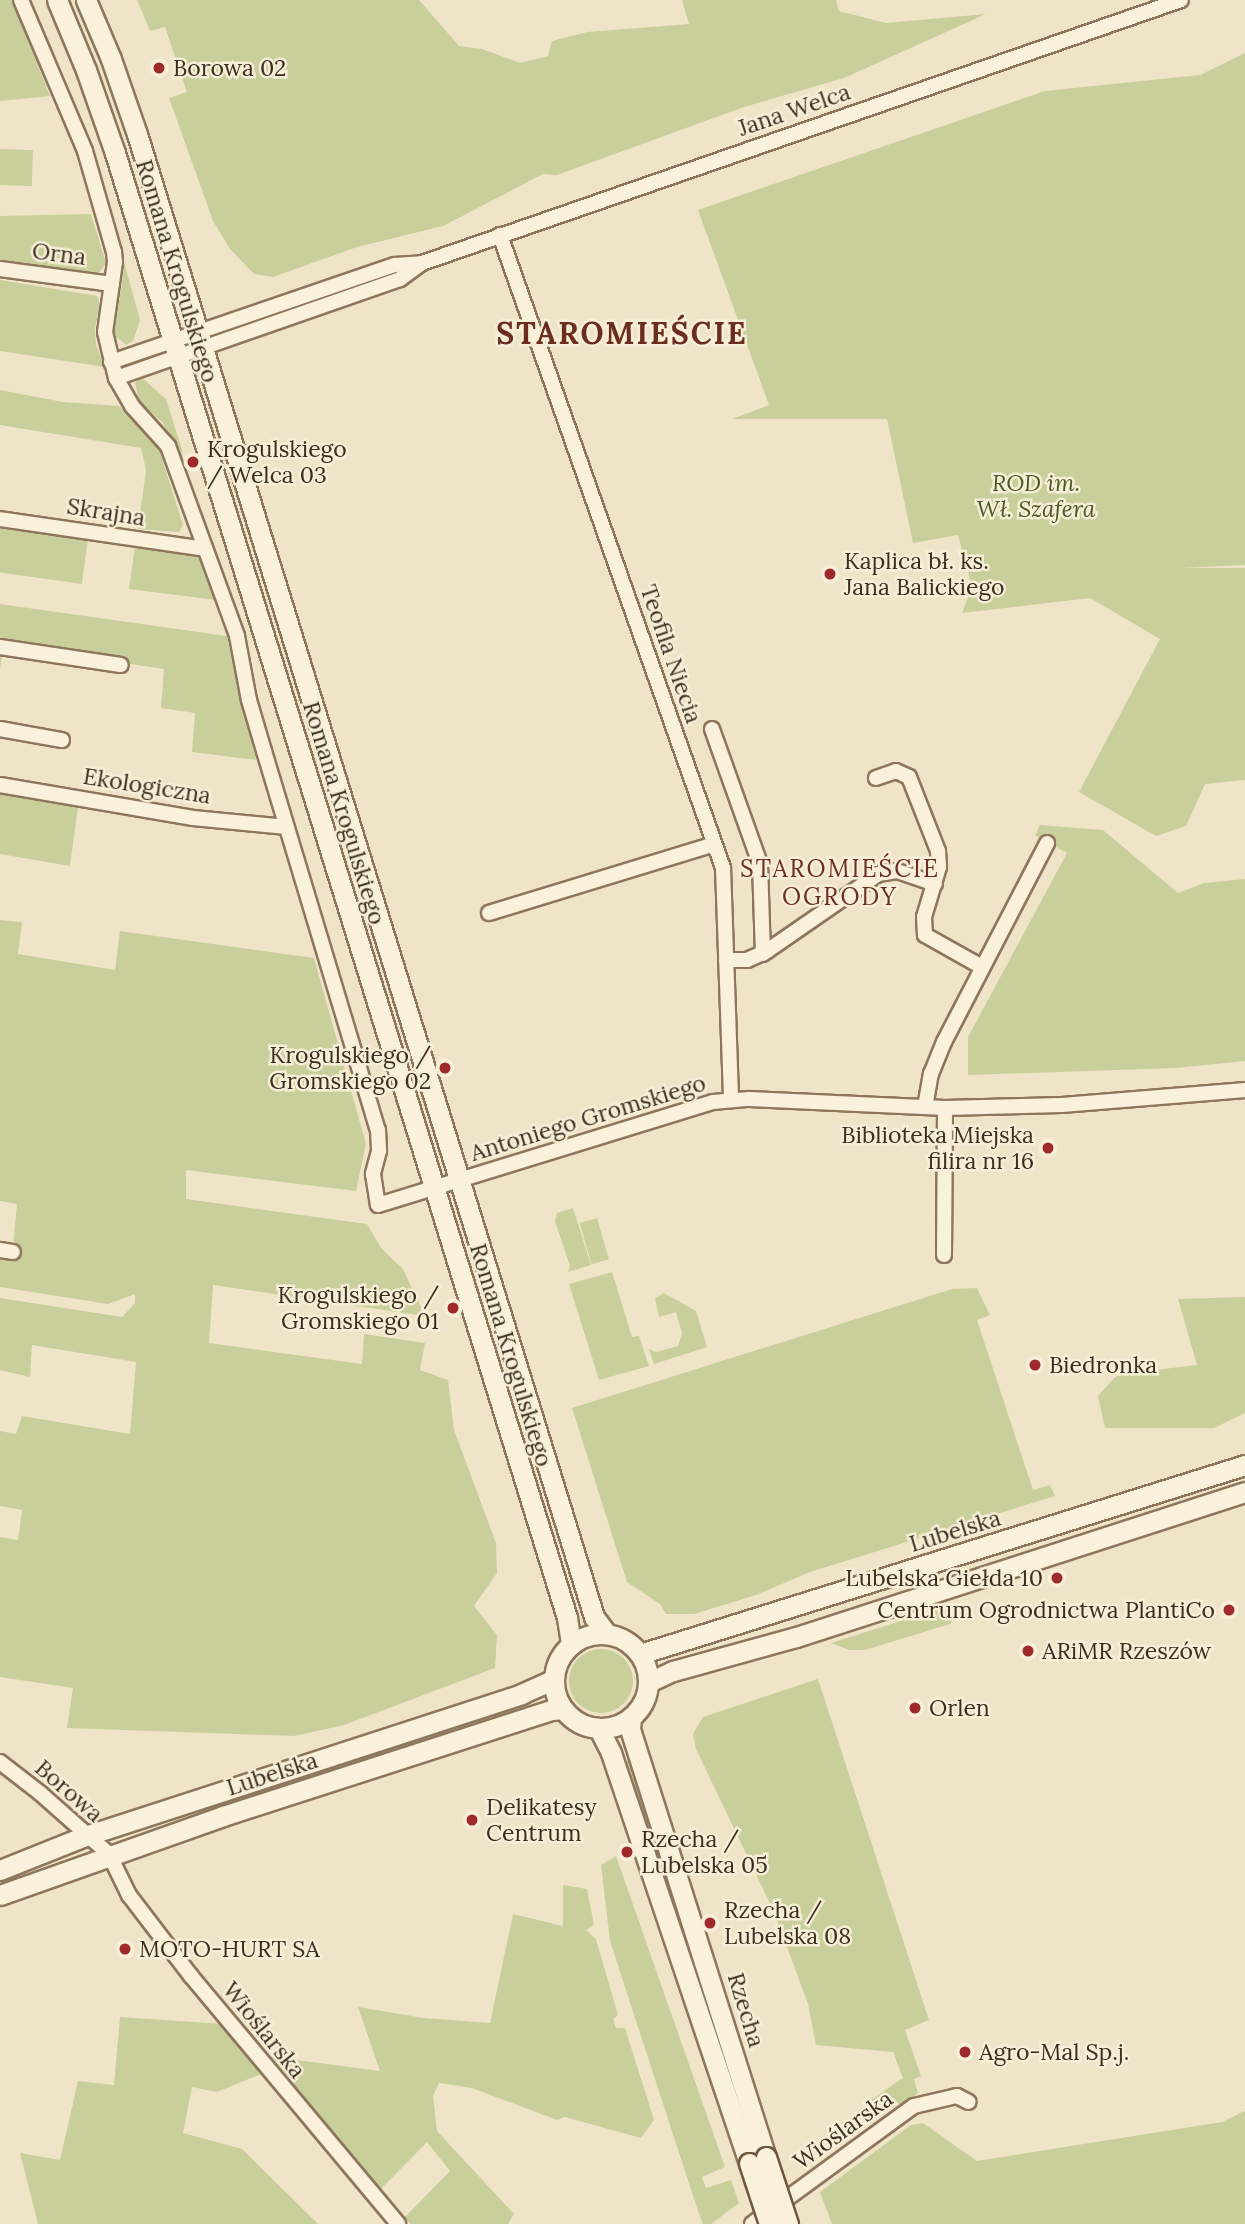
<!DOCTYPE html>
<meta charset="utf-8">
<style>
body{margin:0}
#map{position:relative;width:1245px;height:2224px;overflow:hidden;background:#f0e4c8;font-family:Lora,serif}
div>[style]{position:absolute}
[style*='--x']{left:calc(var(--x)*1px);top:calc(var(--y)*1px);width:calc(var(--w)*1px);rotate:calc(var(--a)*1deg)}
.green>*{inset:0;background:#c9cf9b;transform-origin:0 0}
.round{border-radius:50%}
.roads{filter:drop-shadow(2px 0 #8d765c) drop-shadow(-2px 0 #8d765c) drop-shadow(0 2px #8d765c) drop-shadow(0 -2px #8d765c)}
.street>*{height:14px;margin:-7px;padding:0 7px;transform-origin:7px;border-radius:7px;background:#faf1dc}
.secondary>*{height:19px;margin:-9.5px;padding:0 9.5px;transform-origin:9.5px;border-radius:9.5px;background:#faf1dc}
.secondary>.ring{margin:-9.5px;padding:0;box-sizing:content-box;background:none;border:19px solid #faf1dc;border-radius:50%}
.bridges{filter:drop-shadow(2px 0 #6f573f) drop-shadow(-2px 0 #6f573f) drop-shadow(0 2px #6f573f) drop-shadow(0 -2px #6f573f)}
.secondary-bridge>*{height:19px;margin:-9.5px;padding:0 9.5px;transform-origin:9.5px;border-radius:9.5px;background:#faf1dc}
.dots>*{width:19px;height:19px;translate:-50% -50%;box-sizing:border-box;border:4px solid #f7eed8;border-radius:50%}
span{translate:-50% -50%;white-space:nowrap;text-align:center;line-height:1.15;-webkit-text-stroke:5px #f7eed8;paint-order:stroke}
.poi-label{font-size:23px;color:#3d2e20}
.left{translate:0 -50%;text-align:left}
.right{translate:-100% -50%;text-align:right}
.street-label{font-size:23px;color:#3d2e20}
.park-label{font-size:23px;color:#4d5a26;font-style:italic}
.neighbourhood-label{font-size:24px;color:#6b2e1e;letter-spacing:2px}
.district-label{font-size:30px;color:#6b2e1e;font-weight:700;letter-spacing:2px}
</style>
<div id="map">
<div class="green">
<i style="clip-path:polygon(0 0,12px 0,50px 96px,0 101px)"></i>
<i style="clip-path:polygon(137px 0,419px 0,459px 46px,482px 49px,520px 63px,548px 56px,552px 41px,587px 32px,689px 24px,682px 0,836px 0,839px 11px,886px 23px,986px 14px,844px 78px,744px 107px,557px 175px,543px 174px,443px 226px,357px 247px,273px 277px,254px 274px,230px 249px,213px 221px,169px 98px,187px 92px,165px 27px,150px 31px)"></i>
<i style="clip-path:polygon(1245px 53px,1245px 565px,1182px 568px,1245px 568px,1245px 780px,1205px 784px,1186px 826px,1156px 836px,1079px 792px,1160px 639px,1090px 598px,962px 613px,972px 587px,958px 535px,913px 543px,887px 419px,732px 419px,769px 405px,698px 210px,1045px 91px,1200px 75px)"></i>
<i style="left:0;top:149px;width:33px;height:36px;rotate:2deg"></i>
<i style="clip-path:polygon(91px 214px,106px 263px,99px 273px,57px 271px,0 261px,0 216px)"></i>
<i style="clip-path:polygon(123px 258px,140px 320px,133px 341px,126px 345px,118px 338px,113px 339px,122px 283px)"></i>
<i style="clip-path:polygon(0 280px,97px 296px,100px 305px,95px 329px,96px 345px,105px 367px,0 351px)"></i>
<i style="clip-path:polygon(141px 377px,166px 399px,182px 450px,182px 463px,163px 423px,135px 398px,138px 395px,135px 383px)"></i>
<i style="clip-path:polygon(0 390px,63px 402px,119px 406px,151px 435px,159px 449px,183px 525px,179px 532px,138px 529px,146px 470px,141px 448px,0 425px)"></i>
<i style="left:0;top:526px;width:89px;height:46px;rotate:8deg"></i>
<i style="clip-path:polygon(135px 546px,197px 556px,205px 562px,216px 600px,129px 589px)"></i>
<i style="clip-path:polygon(0 604px,227px 636px,256px 760px,192px 752px,195px 713px,161px 708px,164px 669px,62px 654px,3px 651px,0 668px)"></i>
<i style="clip-path:polygon(0 792px,78px 807px,70px 866px,0 854px)"></i>
<i style="clip-path:polygon(1040px 825px,1103px 830px,1178px 893px,1204px 883px,1245px 879px,1245px 1061px,1176px 1068px,968px 1075px,968px 1037px,1067px 853px,1035px 835px)"></i>
<i style="clip-path:polygon(0 920px,22px 922px,18px 954px,115px 970px,120px 931px,314px 958px,366px 1144px,356px 1191px,186px 1170px,186px 1199px,367px 1224px,381px 1248px,403px 1269px,425px 1316px,213px 1285px,209px 1343px,362px 1364px,364px 1334px,425px 1343px,420px 1370px,448px 1380px,454px 1430px,496px 1543px,497px 1573px,474px 1606px,497px 1635px,495px 1668px,344px 1725px,295px 1736px,67px 1728px,73px 1688px,0 1677px,0 1537px,18px 1540px,22px 1510px,0 1506px,0 1431px,16px 1434px,22px 1416px,130px 1434px,136px 1362px,32px 1345px,30px 1377px,0 1370px,0 1298px,122px 1317px,135px 1303px,135px 1294px,108px 1304px,0 1287px,0 1256px,12px 1258px,17px 1204px,0 1201px)"></i>
<i style="clip-path:polygon(573px 1208px,591px 1265px,568px 1272px,570px 1266px,555px 1221px,557px 1213px)"></i>
<i style="left:597px;top:1218px;width:43px;height:18px;rotate:74deg"></i>
<i style="clip-path:polygon(612px 1272px,632px 1337px,639px 1336px,649px 1366px,599px 1380px,569px 1284px)"></i>
<i style="clip-path:polygon(977px 1288px,990px 1315px,977px 1320px,1033px 1490px,1050px 1485px,1055px 1496px,810px 1572px,756px 1595px,694px 1614px,666px 1614px,660px 1604px,627px 1582px,572px 1408px,952px 1289px)"></i>
<i style="clip-path:polygon(664px 1293px,696px 1311px,707px 1347px,654px 1364px,649px 1349px,656px 1352px,678px 1346px,682px 1333px,676px 1312px,659px 1317px,655px 1298px)"></i>
<i style="clip-path:polygon(1245px 1297px,1245px 1413px,1214px 1428px,1105px 1428px,1098px 1396px,1114px 1378px,1121px 1374px,1197px 1365px,1178px 1299px)"></i>
<i style="clip-path:polygon(948px 1606px,958px 1615px,950px 1624px,865px 1650px,849px 1650px,831px 1643px)"></i>
<i class="round" style="left:569px;top:1649px;width:64px;height:64px"></i>
<i style="clip-path:polygon(818px 1679px,929px 2020px,905px 2030px,921px 2076px,914px 2079px,918px 2093px,901px 2105px,890px 2098px,869px 2110px,865px 2104px,903px 2078px,893px 2052px,816px 2045px,808px 2004px,774px 1912px,696px 1749px,693px 1734px,703px 1717px)"></i>
<i style="clip-path:polygon(632px 1760px,759px 2167px,622px 1763px)"></i>
<i style="clip-path:polygon(616px 1856px,725px 2167px,702px 2177px,706px 2188px,731px 2180px,739px 2203px,711px 2224px,703px 2224px,698px 2211px,610px 1941px,601px 1865px)"></i>
<i style="clip-path:polygon(563px 1885px,587px 1889px,594px 1925px,586px 1930px,596px 1939px,618px 2015px,613px 2019px,616px 2028px,625px 2028px,654px 2120px,641px 2138px,565px 2117px,557px 2120px,472px 2088px,439px 2083px,433px 2096px,437px 2131px,514px 2214px,508px 2224px,411px 2224px,404px 2218px,450px 2171px,427px 2142px,379px 2191px,266px 2056px,380px 2071px,358px 2007px,424px 2018px,490px 2023px,513px 1914px,563px 1926px)"></i>
<i style="clip-path:polygon(120px 2017px,224px 2024px,261px 2074px,217px 2092px,192px 2087px,183px 2133px,242px 2149px,318px 2224px,38px 2224px,20px 2153px,60px 2160px,78px 2081px,114px 2085px)"></i>
<i style="clip-path:polygon(1245px 2111px,1245px 2224px,832px 2224px,820px 2192px,911px 2125px,923px 2123px,977px 2161px,1222px 2122px)"></i>
</div>
<div class="roads">
<div class="street">
<i style="--x:21;--y:0;--w:164;--a:67"></i>
<i style="--x:85;--y:151;--w:105;--a:74"></i>
<i style="--x:114;--y:252;--w:10;--a:84"></i>
<i style="--x:115;--y:262;--w:71;--a:98.1"></i>
<i style="--x:105;--y:332;--w:47;--a:76.6"></i>
<i style="--x:116;--y:378;--w:32;--a:60"></i>
<i style="--x:132;--y:406;--w:54;--a:48"></i>
<i style="--x:168;--y:446;--w:202;--a:70"></i>
<i style="--x:237;--y:636;--w:65;--a:79.4"></i>
<i style="--x:249;--y:700;--w:53;--a:73.6"></i>
<i style="--x:264;--y:751;--w:396;--a:73.3"></i>
<i style="--x:378;--y:1130;--w:21;--a:87"></i>
<i style="--x:379;--y:1151;--w:24;--a:105"></i>
<i style="--x:373;--y:1174;--w:31;--a:81"></i>
<i style="--x:378;--y:1205;--w:350;--a:-17.1"></i>
<i style="--x:713;--y:1102;--w:36;--a:-5"></i>
<i style="--x:749;--y:1099;--w:196;--a:2.6"></i>
<i style="--x:945;--y:1108;--w:117;--a:-1.5"></i>
<i style="--x:1062;--y:1105;--w:184;--a:-4.7"></i>
<i style="--x:500;--y:235;--w:671;--a:70.59"></i>
<i style="--x:723;--y:868;--w:232;--a:88"></i>
<i style="--x:0;--y:269;--w:113;--a:7.6"></i>
<i style="--x:111;--y:362;--w:300;--a:-18.9"></i>
<i style="--x:395;--y:265;--w:27;--a:-4"></i>
<i style="--x:422;--y:263;--w:803;--a:-19.11"></i>
<i style="--x:116;--y:378;--w:301;--a:-19.2"></i>
<i style="--x:400;--y:279;--w:26;--a:-36"></i>
<i style="--x:0;--y:519;--w:207;--a:8.3"></i>
<i style="--x:0;--y:647;--w:122;--a:8.5"></i>
<i style="--x:0;--y:729;--w:63;--a:10.1"></i>
<i style="--x:712;--y:729;--w:143;--a:70.4"></i>
<i style="--x:760;--y:864;--w:90;--a:88.1"></i>
<i style="--x:876;--y:778;--w:21;--a:-19"></i>
<i style="--x:896;--y:771;--w:14;--a:25"></i>
<i style="--x:909;--y:777;--w:79;--a:68.6"></i>
<i style="--x:938;--y:851;--w:16;--a:86"></i>
<i style="--x:939;--y:867;--w:52;--a:106.7"></i>
<i style="--x:924;--y:917;--w:18;--a:87"></i>
<i style="--x:925;--y:935;--w:65;--a:29.3"></i>
<i style="--x:0;--y:785;--w:196;--a:9.7"></i>
<i style="--x:193;--y:818;--w:94;--a:5.5"></i>
<i style="--x:489;--y:913;--w:235;--a:-17"></i>
<i style="--x:726;--y:960;--w:21;--a:0"></i>
<i style="--x:747;--y:960;--w:22;--a:-24"></i>
<i style="--x:767;--y:951;--w:135;--a:-34.7"></i>
<i style="--x:878;--y:874;--w:19;--a:-9"></i>
<i style="--x:897;--y:871;--w:40;--a:18.9"></i>
<i style="--x:925;--y:1107;--w:34;--a:-80"></i>
<i style="--x:931;--y:1074;--w:35;--a:-68"></i>
<i style="--x:944;--y:1042;--w:224;--a:-62.6"></i>
<i style="--x:0;--y:1250;--w:13;--a:9"></i>
<i style="--x:944;--y:1255;--w:147;--a:-89.6"></i>
<i style="--x:0;--y:1762;--w:51;--a:37.8"></i>
<i style="--x:40;--y:1793;--w:92;--a:41.5"></i>
<i style="--x:109;--y:1854;--w:46;--a:64"></i>
<i style="--x:129;--y:1895;--w:102;--a:52.6"></i>
<i style="--x:191;--y:1976;--w:323;--a:50.1"></i>
<i style="--x:752;--y:2224;--w:200;--a:-36.1"></i>
<i style="--x:914;--y:2106;--w:44;--a:-13.1"></i>
<i style="--x:957;--y:2096;--w:13;--a:27"></i>
</div>
<div class="secondary">
<i style="--x:57;--y:0;--w:76;--a:67.5"></i>
<i style="--x:86;--y:70;--w:88;--a:70.7"></i>
<i style="--x:115;--y:153;--w:1533;--a:72.85"></i>
<i style="--x:567;--y:1618;--w:26;--a:81"></i>
<i style="--x:86;--y:0;--w:64;--a:67"></i>
<i style="--x:111;--y:59;--w:79;--a:70.9"></i>
<i style="--x:137;--y:134;--w:1552;--a:72.87"></i>
<i style="--x:594;--y:1617;--w:21;--a:53"></i>
<i class="ring" style="left:554px;top:1634px;width:75px;height:75px"></i>
<i style="--x:640;--y:1654;--w:634;--a:-17.35"></i>
<i style="--x:649;--y:1682;--w:26;--a:-25"></i>
<i style="--x:673;--y:1671;--w:128;--a:-15.5"></i>
<i style="--x:796;--y:1637;--w:472;--a:-17.9"></i>
<i style="--x:631;--y:1718;--w:11;--a:95"></i>
<i style="--x:630;--y:1729;--w:449;--a:72.4"></i>
<i style="--x:599;--y:1729;--w:27;--a:63"></i>
<i style="--x:611;--y:1753;--w:433;--a:71.4"></i>
<i style="--x:0;--y:1870;--w:92;--a:-21.8"></i>
<i style="--x:85;--y:1836;--w:459;--a:-18"></i>
<i style="--x:521;--y:1694;--w:35;--a:-24"></i>
<i style="--x:0;--y:1895;--w:237;--a:-19.5"></i>
<i style="--x:223;--y:1816;--w:346;--a:-17.9"></i>
<i style="--x:552;--y:1710;--w:11;--a:-5"></i>
</div>
</div>
<div class="bridges">
<div class="secondary-bridge">
<i style="--x:766;--y:2157;--w:71;--a:71.8"></i>
<i style="--x:749;--y:2163;--w:64;--a:71.8"></i>
</div>
</div>
<div class="dots">
<i style="left:159px;top:68px;background:#9e2a2b"></i>
<i style="left:193px;top:462px;background:#9e2a2b"></i>
<i style="left:830px;top:574px;background:#9e2a2b"></i>
<i style="left:445px;top:1068px;background:#9e2a2b"></i>
<i style="left:1048px;top:1148px;background:#9e2a2b"></i>
<i style="left:453px;top:1308px;background:#9e2a2b"></i>
<i style="left:1035px;top:1365px;background:#9e2a2b"></i>
<i style="left:1057px;top:1578px;background:#9e2a2b"></i>
<i style="left:1229px;top:1610px;background:#9e2a2b"></i>
<i style="left:1028px;top:1651px;background:#9e2a2b"></i>
<i style="left:915px;top:1708px;background:#9e2a2b"></i>
<i style="left:472px;top:1820px;background:#9e2a2b"></i>
<i style="left:627px;top:1852px;background:#9e2a2b"></i>
<i style="left:710px;top:1923px;background:#9e2a2b"></i>
<i style="left:125px;top:1949px;background:#9e2a2b"></i>
<i style="left:965px;top:2052px;background:#9e2a2b"></i>
</div>
<div class="poi-label">
<span class="left" style="left:173px;top:68px">Borowa 02</span>
<span class="left" style="left:207px;top:462px">Krogulskiego<br>/ Welca 03</span>
<span class="left" style="left:844px;top:574px">Kaplica bł. ks.<br>Jana Balickiego</span>
<span class="right" style="left:431px;top:1068px">Krogulskiego /<br>Gromskiego 02</span>
<span class="right" style="left:1034px;top:1148px">Biblioteka Miejska<br>filira nr 16</span>
<span class="right" style="left:439px;top:1308px">Krogulskiego /<br>Gromskiego 01</span>
<span class="left" style="left:1049px;top:1365px">Biedronka</span>
<span class="right" style="left:1043px;top:1578px">Lubelska Giełda 10</span>
<span class="right" style="left:1215px;top:1610px">Centrum Ogrodnictwa PlantiCo</span>
<span class="left" style="left:1042px;top:1651px">ARiMR Rzeszów</span>
<span class="left" style="left:929px;top:1708px">Orlen</span>
<span class="left" style="left:486px;top:1820px">Delikatesy<br>Centrum</span>
<span class="left" style="left:641px;top:1852px">Rzecha /<br>Lubelska 05</span>
<span class="left" style="left:724px;top:1923px">Rzecha /<br>Lubelska 08</span>
<span class="left" style="left:139px;top:1949px">MOTO-HURT SA</span>
<span class="left" style="left:979px;top:2052px">Agro-Mal Sp.j.</span>
</div>
<div class="street-label">
<span style="left:794px;top:110px;rotate:-19deg">Jana Welca</span>
<span style="left:59px;top:254px;rotate:7deg">Orna</span>
<span style="left:177px;top:271px;rotate:73deg">Romana Krogulskiego</span>
<span style="left:106px;top:512px;rotate:9deg">Skrajna</span>
<span style="left:671px;top:654px;rotate:71deg">Teofila Niecia</span>
<span style="left:147px;top:786px;rotate:9deg">Ekologiczna</span>
<span style="left:344px;top:813px;rotate:73deg">Romana Krogulskiego</span>
<span style="left:588px;top:1118px;rotate:-17deg">Antoniego Gromskiego</span>
<span style="left:511px;top:1355px;rotate:73deg">Romana Krogulskiego</span>
<span style="left:955px;top:1531px;rotate:-17deg">Lubelska</span>
<span style="left:272px;top:1774px;rotate:-18deg">Lubelska</span>
<span style="left:69px;top:1791px;rotate:41deg">Borowa</span>
<span style="left:746px;top:2010px;rotate:73deg">Rzecha</span>
<span style="left:264px;top:2030px;rotate:51deg">Wioślarska</span>
<span style="left:843px;top:2130px;rotate:-36deg">Wioślarska</span>
</div>
<div class="park-label">
<span style="left:1036px;top:496px">ROD im.<br>Wł. Szafera</span>
</div>
<div class="neighbourhood-label">
<span style="left:840px;top:883px">STAROMIEŚCIE<br>OGRODY</span>
</div>
<div class="district-label">
<span style="left:622px;top:333px">STAROMIEŚCIE</span>
</div>
</div>
